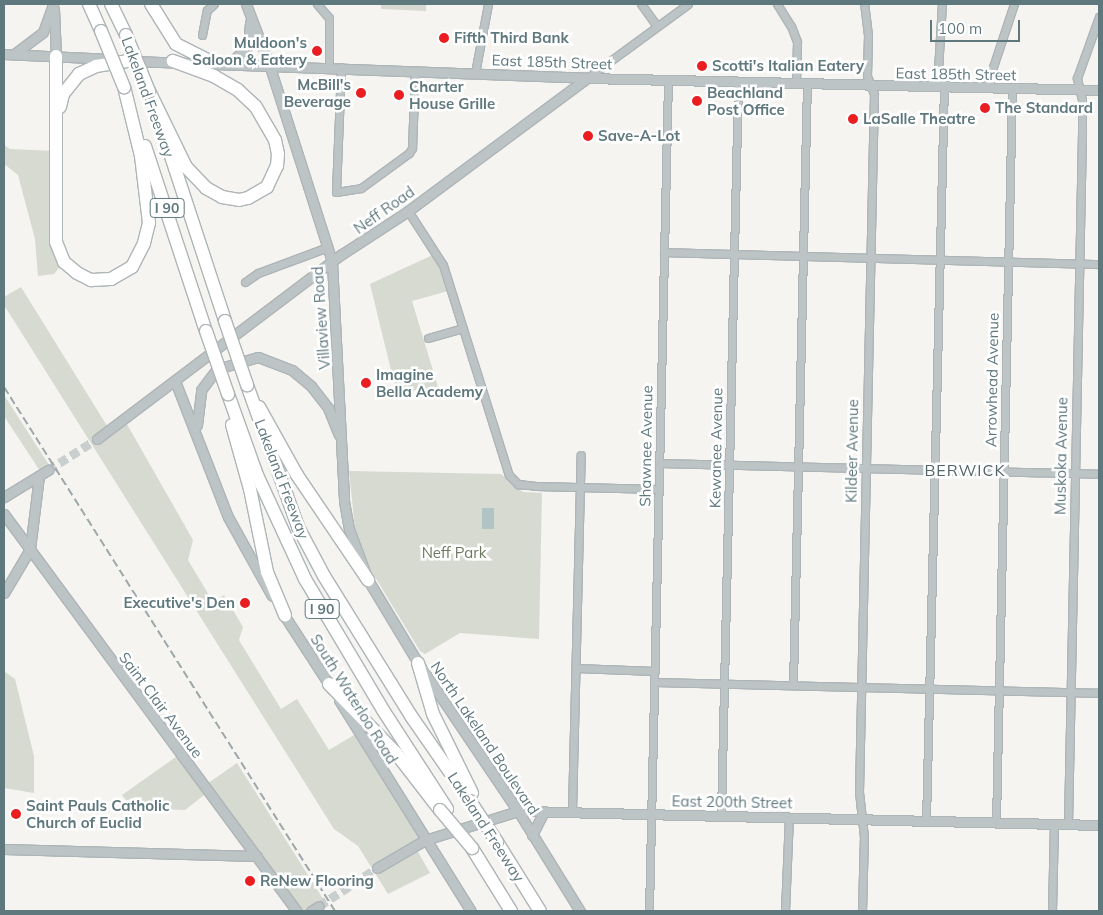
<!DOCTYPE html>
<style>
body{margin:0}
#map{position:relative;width:1103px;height:915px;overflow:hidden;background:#f5f4f1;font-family:Mulish,sans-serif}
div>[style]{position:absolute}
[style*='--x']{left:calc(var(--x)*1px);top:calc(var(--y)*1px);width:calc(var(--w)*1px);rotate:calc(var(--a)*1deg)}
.green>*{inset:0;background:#d6dad0}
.water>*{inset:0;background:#b2c5c6;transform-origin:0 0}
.tertiary-tunnel>*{height:9px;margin-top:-4.5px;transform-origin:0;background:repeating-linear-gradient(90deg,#c8cfce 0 9px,transparent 0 13.5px)}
.roads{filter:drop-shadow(1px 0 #aeb5b7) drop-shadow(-1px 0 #aeb5b7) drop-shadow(0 1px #aeb5b7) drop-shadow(0 -1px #aeb5b7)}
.minor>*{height:7px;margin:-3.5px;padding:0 3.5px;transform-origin:3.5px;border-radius:3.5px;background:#bdc4c6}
.tertiary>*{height:9px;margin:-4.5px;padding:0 4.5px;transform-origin:4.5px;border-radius:4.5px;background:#bdc4c6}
.motorway>*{height:12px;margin:-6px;padding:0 6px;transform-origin:6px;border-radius:6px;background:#fff}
.rail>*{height:2px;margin-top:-1px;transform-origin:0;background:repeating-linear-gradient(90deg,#9ca7aa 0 8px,transparent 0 12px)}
.bridges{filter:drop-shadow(1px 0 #aeb5b7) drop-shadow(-1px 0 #aeb5b7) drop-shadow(0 1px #aeb5b7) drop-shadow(0 -1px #aeb5b7)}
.motorway-bridge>*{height:12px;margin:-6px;padding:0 6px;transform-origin:6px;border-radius:6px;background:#fff}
.dots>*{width:14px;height:14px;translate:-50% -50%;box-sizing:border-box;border:2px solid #fff;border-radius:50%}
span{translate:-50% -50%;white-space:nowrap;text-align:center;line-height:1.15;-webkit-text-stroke:5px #fff;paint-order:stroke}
.shield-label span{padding:1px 4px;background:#fff;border:1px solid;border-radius:4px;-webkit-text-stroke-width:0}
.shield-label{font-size:14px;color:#5f787e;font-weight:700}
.poi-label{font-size:15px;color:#5f787e;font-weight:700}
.left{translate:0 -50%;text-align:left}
.right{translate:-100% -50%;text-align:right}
.street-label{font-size:15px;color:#5f787e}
.park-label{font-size:15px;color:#6d7a62}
.neighbourhood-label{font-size:16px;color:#516468;letter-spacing:1px}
.frame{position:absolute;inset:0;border:5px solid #5f787e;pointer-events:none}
.scale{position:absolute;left:930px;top:20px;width:90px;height:22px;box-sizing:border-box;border:2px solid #5f787e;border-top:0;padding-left:6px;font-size:15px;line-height:18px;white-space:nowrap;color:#5f787e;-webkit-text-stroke:4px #fff;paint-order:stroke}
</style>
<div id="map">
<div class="green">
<i style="clip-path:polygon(381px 4px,426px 4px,426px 11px,381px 9px)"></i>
<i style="clip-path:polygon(4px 145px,10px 149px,56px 151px,56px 209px,64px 262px,54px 274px,38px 276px,35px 239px,18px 175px,4px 164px)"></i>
<i style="clip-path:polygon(437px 253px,452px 290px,412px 301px,438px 387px,397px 395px,370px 284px)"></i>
<i style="clip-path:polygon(21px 287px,109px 429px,124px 419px,193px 540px,188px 560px,213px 602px,224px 595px,243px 627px,239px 640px,281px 709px,297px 699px,329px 750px,359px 732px,425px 840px,414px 845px,430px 873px,388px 894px,358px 846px,334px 829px,4px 305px,4px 297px)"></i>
<i style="clip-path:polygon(4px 395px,51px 468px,42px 474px,4px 416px)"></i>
<i style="clip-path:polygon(349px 471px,501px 474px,523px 492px,542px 493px,539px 639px,460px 633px,425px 654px,420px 651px,364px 559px,355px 529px)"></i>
<i style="clip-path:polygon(4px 671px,15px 679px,34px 756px,34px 793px,4px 788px)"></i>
<i style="clip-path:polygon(180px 754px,204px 786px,237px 763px,325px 902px,311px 911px,297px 911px,208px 792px,185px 810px,132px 808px,122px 795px)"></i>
</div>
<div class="water">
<i style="left:482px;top:508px;width:12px;height:21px"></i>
</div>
<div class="tertiary-tunnel">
<i style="--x:48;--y:470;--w:58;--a:-32.3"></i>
<i style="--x:319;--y:906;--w:69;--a:-33.2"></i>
</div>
<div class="roads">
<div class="minor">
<i style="--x:317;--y:4;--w:18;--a:49"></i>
<i style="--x:329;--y:18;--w:48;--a:90"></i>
<i style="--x:641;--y:4;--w:27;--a:54"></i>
<i style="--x:777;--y:4;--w:26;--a:58"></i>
<i style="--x:791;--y:26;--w:17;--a:69"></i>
<i style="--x:797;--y:42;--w:41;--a:91.4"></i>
<i style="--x:202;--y:35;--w:25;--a:-79"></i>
<i style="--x:207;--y:10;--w:9;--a:-41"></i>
<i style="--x:341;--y:67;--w:125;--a:92.3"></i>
<i style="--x:336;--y:192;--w:25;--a:-9"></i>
<i style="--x:361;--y:188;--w:59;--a:-36.1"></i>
<i style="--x:409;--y:153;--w:6;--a:-59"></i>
<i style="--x:412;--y:148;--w:77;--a:-87.8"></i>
<i style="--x:475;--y:73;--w:70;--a:-79.3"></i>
<i style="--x:587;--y:78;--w:125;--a:-36.2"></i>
<i style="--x:937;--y:87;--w:83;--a:-86.6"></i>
<i style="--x:986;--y:88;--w:89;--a:-71.6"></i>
<i style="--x:408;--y:211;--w:64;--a:57.1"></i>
<i style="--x:443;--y:265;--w:220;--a:72.6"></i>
<i style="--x:509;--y:475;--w:13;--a:45"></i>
<i style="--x:518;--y:484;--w:18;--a:6"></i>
<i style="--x:536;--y:486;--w:123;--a:1.4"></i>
<i style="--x:664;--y:252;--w:435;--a:1.6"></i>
<i style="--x:245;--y:282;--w:16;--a:-35"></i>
<i style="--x:258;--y:273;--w:75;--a:-20.4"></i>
<i style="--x:428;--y:338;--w:36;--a:-16"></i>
<i style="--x:659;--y:463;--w:440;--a:1.4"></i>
<i style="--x:576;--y:668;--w:79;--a:2.2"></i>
<i style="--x:655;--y:682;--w:444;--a:1.4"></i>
<i style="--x:793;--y:685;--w:602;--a:-88.67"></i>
<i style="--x:572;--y:811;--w:356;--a:-88.6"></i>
<i style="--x:721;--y:815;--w:733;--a:-88.67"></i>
<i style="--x:926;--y:821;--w:734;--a:-88.6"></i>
<i style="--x:996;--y:822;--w:733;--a:-88.75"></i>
<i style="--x:1068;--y:824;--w:694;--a:-88.84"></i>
<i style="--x:1082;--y:130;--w:30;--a:-90"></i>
<i style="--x:1082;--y:100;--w:23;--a:-103"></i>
<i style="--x:1077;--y:78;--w:65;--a:-70.2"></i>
<i style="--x:649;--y:911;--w:831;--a:-88.69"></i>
<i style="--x:785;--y:911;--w:94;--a:-87.6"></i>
<i style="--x:862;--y:911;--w:74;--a:-88.5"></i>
<i style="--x:864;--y:837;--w:45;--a:-96.3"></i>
<i style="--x:859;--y:792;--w:698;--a:-88.77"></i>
<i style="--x:874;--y:94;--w:19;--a:-111"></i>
<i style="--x:867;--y:76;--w:41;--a:-88.6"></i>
<i style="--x:868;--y:35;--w:31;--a:-97"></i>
<i style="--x:1052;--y:911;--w:87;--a:-88.7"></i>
</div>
<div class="tertiary">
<i style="--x:246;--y:4;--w:64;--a:69"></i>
<i style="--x:269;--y:64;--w:208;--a:72.3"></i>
<i style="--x:332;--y:262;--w:239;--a:87.1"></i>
<i style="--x:344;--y:501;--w:28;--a:80"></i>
<i style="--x:349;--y:529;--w:54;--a:69.6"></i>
<i style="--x:368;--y:580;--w:97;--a:58.9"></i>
<i style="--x:418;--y:663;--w:179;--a:56"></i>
<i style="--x:518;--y:811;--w:118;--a:58.2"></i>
<i style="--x:54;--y:9;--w:47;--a:87.6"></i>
<i style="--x:4;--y:54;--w:108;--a:2.7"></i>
<i style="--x:14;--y:54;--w:36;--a:-37"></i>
<i style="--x:43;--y:32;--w:30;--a:-70"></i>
<i style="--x:133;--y:61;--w:454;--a:2.1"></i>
<i style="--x:587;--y:78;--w:512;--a:1.34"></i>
<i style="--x:231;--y:62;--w:23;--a:-43"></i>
<i style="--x:248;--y:46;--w:24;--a:-85"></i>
<i style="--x:175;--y:381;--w:146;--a:68.7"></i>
<i style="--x:228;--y:517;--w:90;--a:60.9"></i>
<i style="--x:197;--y:425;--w:35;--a:-83"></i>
<i style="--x:201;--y:390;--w:26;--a:-53"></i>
<i style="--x:217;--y:369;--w:43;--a:-16.3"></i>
<i style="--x:258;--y:357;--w:36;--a:21"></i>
<i style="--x:292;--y:370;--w:25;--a:40"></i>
<i style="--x:311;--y:386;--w:28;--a:52"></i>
<i style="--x:328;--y:408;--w:29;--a:68"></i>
<i style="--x:97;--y:439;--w:307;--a:-37.1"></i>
<i style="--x:342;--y:254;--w:79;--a:-33.1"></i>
<i style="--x:408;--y:211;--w:223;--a:-36.6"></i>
<i style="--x:4;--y:497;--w:52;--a:-31.5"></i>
<i style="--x:4;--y:514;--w:493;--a:53.6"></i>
<i style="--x:4;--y:593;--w:51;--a:-59.4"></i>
<i style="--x:30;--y:549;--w:74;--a:-83"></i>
<i style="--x:282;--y:612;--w:92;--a:57"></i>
<i style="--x:339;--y:700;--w:249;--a:58"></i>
<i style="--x:532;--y:835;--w:27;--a:-63"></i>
<i style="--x:4;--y:849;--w:253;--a:1.6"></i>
<i style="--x:377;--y:868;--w:56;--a:-30.3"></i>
<i style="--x:425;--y:840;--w:97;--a:-17.3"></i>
<i style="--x:518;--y:811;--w:581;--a:1.38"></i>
<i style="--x:311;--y:911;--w:9;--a:-32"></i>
</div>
<div class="motorway">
<i style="--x:89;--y:4;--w:30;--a:66"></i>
<i style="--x:111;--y:4;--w:34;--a:64"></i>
<i style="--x:151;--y:4;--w:47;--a:58"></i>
<i style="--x:176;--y:44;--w:39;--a:27"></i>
<i style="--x:56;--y:56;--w:186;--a:90"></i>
<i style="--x:56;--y:242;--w:22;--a:68"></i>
<i style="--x:64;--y:262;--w:17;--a:40"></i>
<i style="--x:77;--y:273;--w:16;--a:27"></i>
<i style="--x:91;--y:280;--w:20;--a:-3"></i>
<i style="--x:111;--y:279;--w:24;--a:-30"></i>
<i style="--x:132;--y:267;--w:27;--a:-63"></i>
<i style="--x:144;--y:243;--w:21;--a:-76"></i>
<i style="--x:149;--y:223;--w:67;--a:-96.8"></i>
<i style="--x:141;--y:156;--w:71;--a:-103.8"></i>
<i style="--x:149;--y:91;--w:85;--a:64"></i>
<i style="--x:186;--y:167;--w:29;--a:46"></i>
<i style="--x:206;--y:188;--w:18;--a:29"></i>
<i style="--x:222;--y:197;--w:17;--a:10"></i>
<i style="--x:239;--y:200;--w:9;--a:-13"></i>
<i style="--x:248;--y:198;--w:22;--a:-30"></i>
<i style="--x:267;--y:187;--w:23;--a:-65"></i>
<i style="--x:277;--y:166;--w:12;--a:-85"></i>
<i style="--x:278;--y:154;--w:14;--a:-102"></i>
<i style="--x:275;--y:140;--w:39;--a:-120"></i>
<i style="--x:255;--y:106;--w:23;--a:-137"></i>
<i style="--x:238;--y:90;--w:28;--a:-150"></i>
<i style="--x:214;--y:76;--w:44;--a:-159.9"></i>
<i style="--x:60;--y:107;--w:13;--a:-77"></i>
<i style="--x:63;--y:94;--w:26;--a:-51"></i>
<i style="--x:79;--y:74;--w:19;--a:-25"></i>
<i style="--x:96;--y:66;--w:33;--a:-9"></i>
<i style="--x:165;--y:138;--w:193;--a:71.8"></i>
<i style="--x:145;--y:146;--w:195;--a:71.8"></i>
<i style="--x:247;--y:385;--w:151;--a:70.2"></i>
<i style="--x:298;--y:527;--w:55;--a:62"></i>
<i style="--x:324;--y:576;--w:165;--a:58.1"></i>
<i style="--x:411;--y:716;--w:103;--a:55.2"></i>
<i style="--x:228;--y:394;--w:86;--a:70.3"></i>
<i style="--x:257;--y:475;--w:115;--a:65.2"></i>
<i style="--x:305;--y:579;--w:152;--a:59.2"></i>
<i style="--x:383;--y:710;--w:118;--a:57.1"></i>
<i style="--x:259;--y:407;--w:78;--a:60.8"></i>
<i style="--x:297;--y:475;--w:127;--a:55.9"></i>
<i style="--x:232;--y:425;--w:66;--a:74.3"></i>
<i style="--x:250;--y:489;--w:85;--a:78.4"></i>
<i style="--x:267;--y:572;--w:47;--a:67.3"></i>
<i style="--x:418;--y:663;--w:53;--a:73.6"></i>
<i style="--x:433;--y:714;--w:88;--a:63.7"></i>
<i style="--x:329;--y:684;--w:96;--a:45.8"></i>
<i style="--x:396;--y:753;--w:72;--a:52.3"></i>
<i style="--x:497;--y:842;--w:81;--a:58.1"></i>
<i style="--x:472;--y:848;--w:74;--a:58.2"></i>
</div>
</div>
<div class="rail">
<i style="--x:4;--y:387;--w:620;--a:57.72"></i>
</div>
<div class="bridges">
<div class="motorway-bridge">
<i style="--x:101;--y:31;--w:61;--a:67.7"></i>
<i style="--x:126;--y:35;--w:61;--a:67.7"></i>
<i style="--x:225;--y:321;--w:68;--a:71"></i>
<i style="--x:206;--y:331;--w:67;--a:70.8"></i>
<i style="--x:470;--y:801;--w:49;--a:56.6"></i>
<i style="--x:440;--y:810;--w:50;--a:49.9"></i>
</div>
</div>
<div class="dots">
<i style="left:444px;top:38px;background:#ea1d21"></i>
<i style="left:317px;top:51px;background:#ea1d21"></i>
<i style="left:702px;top:66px;background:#ea1d21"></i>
<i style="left:361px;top:93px;background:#ea1d21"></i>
<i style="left:399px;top:95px;background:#ea1d21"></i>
<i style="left:697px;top:101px;background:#ea1d21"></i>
<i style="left:985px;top:108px;background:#ea1d21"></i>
<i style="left:853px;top:119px;background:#ea1d21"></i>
<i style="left:588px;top:136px;background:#ea1d21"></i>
<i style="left:366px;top:383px;background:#ea1d21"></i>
<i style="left:245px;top:603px;background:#ea1d21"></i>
<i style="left:16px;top:814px;background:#ea1d21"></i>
<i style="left:250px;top:881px;background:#ea1d21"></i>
</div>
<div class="shield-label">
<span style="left:167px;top:208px">I 90</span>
<span style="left:322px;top:609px">I 90</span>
</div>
<div class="poi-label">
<span class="left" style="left:454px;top:38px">Fifth Third Bank</span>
<span class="right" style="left:307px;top:51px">Muldoon's<br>Saloon &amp; Eatery</span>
<span class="left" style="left:712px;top:66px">Scotti's Italian Eatery</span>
<span class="right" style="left:351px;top:93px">McBill's<br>Beverage</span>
<span class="left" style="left:409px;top:95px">Charter<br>House Grille</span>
<span class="left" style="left:707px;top:101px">Beachland<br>Post Office</span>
<span class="left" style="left:995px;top:108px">The Standard</span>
<span class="left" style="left:863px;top:119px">LaSalle Theatre</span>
<span class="left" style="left:598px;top:136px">Save-A-Lot</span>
<span class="left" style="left:376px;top:383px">Imagine<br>Bella Academy</span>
<span class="right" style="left:235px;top:603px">Executive's Den</span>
<span class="left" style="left:26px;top:814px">Saint Pauls Catholic<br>Church of Euclid</span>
<span class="left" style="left:260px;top:881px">ReNew Flooring</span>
</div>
<div class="street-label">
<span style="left:552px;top:62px;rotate:2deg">East 185th Street</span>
<span style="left:956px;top:74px;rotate:1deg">East 185th Street</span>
<span style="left:148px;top:97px;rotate:70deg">Lakeland Freeway</span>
<span style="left:384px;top:210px;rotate:-35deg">Neff Road</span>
<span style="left:321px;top:318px;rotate:-94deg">Villaview Road</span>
<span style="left:992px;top:380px;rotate:-89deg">Arrowhead Avenue</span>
<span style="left:646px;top:446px;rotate:-89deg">Shawnee Avenue</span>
<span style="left:716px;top:448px;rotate:-89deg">Kewanee Avenue</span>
<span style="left:852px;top:451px;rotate:-89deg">Kildeer Avenue</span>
<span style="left:1061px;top:456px;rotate:-89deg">Muskoka Avenue</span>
<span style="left:282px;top:479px;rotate:69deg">Lakeland Freeway</span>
<span style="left:354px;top:699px;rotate:58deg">South Waterloo Road</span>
<span style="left:161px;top:705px;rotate:53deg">Saint Clair Avenue</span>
<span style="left:485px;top:738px;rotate:56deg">North Lakeland Boulevard</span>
<span style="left:732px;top:802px;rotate:1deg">East 200th Street</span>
<span style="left:486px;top:827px;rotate:57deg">Lakeland Freeway</span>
</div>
<div class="park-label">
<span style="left:454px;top:553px">Neff Park</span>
</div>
<div class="neighbourhood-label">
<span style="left:965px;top:470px">BERWICK</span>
</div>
<div class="frame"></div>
<div class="scale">100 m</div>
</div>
